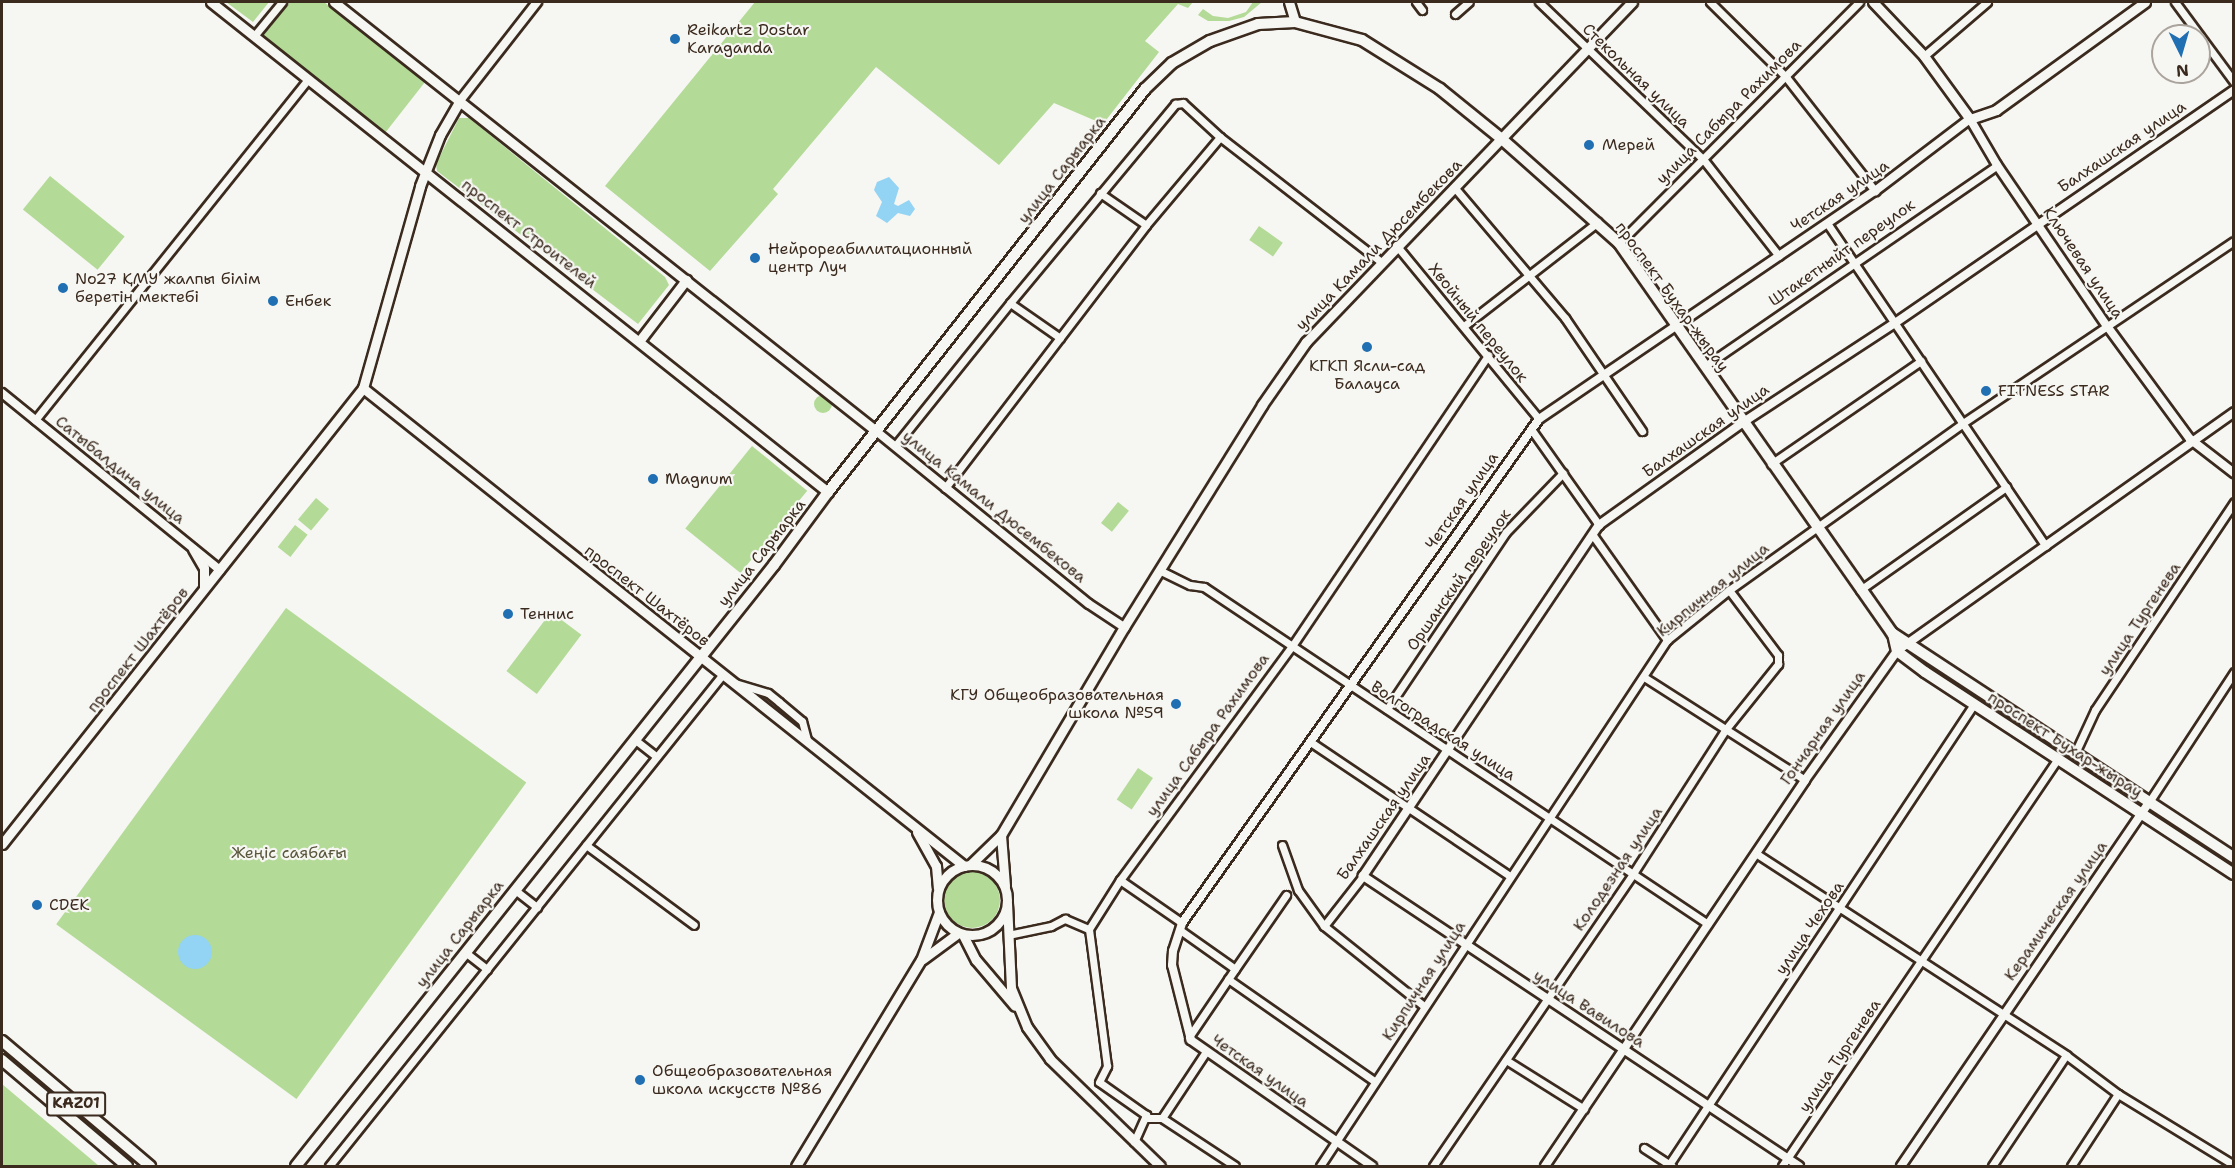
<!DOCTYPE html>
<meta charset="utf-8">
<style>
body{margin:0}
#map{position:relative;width:2235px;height:1168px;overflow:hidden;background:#f6f6f2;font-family:"Shantell Sans",sans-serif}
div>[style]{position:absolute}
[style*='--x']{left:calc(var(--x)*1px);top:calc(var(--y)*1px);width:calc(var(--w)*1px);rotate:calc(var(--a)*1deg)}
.green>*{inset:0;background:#b3da96;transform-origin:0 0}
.round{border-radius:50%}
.water>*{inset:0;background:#93d3f4}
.roads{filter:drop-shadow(2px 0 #3b2a1e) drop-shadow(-2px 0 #3b2a1e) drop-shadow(0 2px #3b2a1e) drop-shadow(0 -2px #3b2a1e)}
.minor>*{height:7px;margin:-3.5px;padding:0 3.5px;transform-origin:3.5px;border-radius:3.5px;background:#f6f6f2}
.tertiary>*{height:8px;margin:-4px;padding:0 4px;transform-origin:4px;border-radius:4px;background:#f6f6f2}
.secondary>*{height:9px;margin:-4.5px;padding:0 4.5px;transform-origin:4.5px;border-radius:4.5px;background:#f6f6f2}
.secondary>.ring{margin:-4.5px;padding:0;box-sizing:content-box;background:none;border:9px solid #f6f6f2;border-radius:50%}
.primary>*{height:10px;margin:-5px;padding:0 5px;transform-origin:5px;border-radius:5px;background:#f6f6f2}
.trunk>*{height:10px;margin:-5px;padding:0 5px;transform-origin:5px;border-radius:5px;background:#f6f6f2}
.dots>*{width:16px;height:16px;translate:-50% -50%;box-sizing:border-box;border:3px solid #f6f6f2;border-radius:50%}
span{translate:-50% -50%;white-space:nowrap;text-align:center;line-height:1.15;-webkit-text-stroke:4.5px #f6f6f2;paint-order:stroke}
.shield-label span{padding:2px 4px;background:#f6f6f2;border:2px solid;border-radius:4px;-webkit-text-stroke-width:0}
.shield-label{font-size:15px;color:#3b2a1e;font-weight:700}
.poi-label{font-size:16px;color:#3b2a1e}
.left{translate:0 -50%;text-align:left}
.right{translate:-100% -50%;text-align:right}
.street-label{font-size:16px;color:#3b2a1e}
.park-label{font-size:16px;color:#59563c}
.frame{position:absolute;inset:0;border:3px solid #3b2a1e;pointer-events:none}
.north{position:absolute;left:2151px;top:24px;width:60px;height:60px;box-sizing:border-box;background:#f6f6f2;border:2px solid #aba49d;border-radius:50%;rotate:175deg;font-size:16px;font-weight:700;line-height:24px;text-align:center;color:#3b2a1e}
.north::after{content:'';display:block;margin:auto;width:21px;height:27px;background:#1f6fb2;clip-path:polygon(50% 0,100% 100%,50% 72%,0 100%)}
</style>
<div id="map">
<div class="green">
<i style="clip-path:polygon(226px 2px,269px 2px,253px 22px)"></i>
<i style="clip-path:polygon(290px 2px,324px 2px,425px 82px,385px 133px,263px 36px)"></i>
<i style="clip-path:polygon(755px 2px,1193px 2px,1188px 8px,1178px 4px,1145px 41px,1159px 52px,1103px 124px,1054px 103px,999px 165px,876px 67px,773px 189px,778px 194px,710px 271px,605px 186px)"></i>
<i style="clip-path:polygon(1253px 2px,1262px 2px,1244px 17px,1229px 21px,1208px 21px,1198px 15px,1203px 9px,1213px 16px,1228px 18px,1246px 12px)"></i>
<i style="clip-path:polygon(459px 118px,469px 118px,665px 277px,669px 285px,638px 324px,437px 171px,436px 164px)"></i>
<i style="left:50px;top:176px;width:96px;height:43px;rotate:39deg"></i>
<i style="left:1259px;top:226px;width:29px;height:17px;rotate:35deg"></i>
<i class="round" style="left:814px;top:395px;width:18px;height:18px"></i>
<i style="left:752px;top:446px;width:71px;height:106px;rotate:39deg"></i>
<i style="left:316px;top:498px;width:17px;height:28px;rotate:40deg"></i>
<i style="left:1118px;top:502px;width:14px;height:27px;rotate:39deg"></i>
<i style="left:295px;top:525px;width:16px;height:28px;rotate:38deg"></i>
<i style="left:286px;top:608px;width:297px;height:391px;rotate:36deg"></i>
<i style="left:551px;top:612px;width:38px;height:74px;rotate:37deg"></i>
<i style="left:1138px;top:768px;width:18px;height:38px;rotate:34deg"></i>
<i class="round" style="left:944px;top:872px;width:56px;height:56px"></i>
<i style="clip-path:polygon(2px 1084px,99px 1166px,2px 1166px)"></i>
</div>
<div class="water">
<i style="clip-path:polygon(889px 177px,899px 188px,894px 204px,898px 206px,909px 200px,915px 209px,910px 216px,898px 213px,887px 223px,876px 216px,882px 202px,874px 190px,877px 182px)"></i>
<i class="round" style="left:178px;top:935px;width:34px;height:34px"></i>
</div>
<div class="roads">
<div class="minor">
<i style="--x:1416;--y:2;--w:10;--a:53"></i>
<i style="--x:1539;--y:2;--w:227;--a:43.8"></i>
<i style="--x:1703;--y:159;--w:123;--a:51.9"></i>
<i style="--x:1710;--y:2;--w:107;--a:44.6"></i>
<i style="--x:1786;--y:77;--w:145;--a:52"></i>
<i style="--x:2175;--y:2;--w:99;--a:53.6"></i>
<i style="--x:1455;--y:14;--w:18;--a:-41"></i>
<i style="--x:254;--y:36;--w:44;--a:-50.5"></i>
<i style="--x:1924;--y:56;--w:83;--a:-40.6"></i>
<i style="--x:1454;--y:187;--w:172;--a:49.7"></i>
<i style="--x:1565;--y:318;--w:137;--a:55.7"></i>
<i style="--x:1100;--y:193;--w:56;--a:34.8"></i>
<i style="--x:1827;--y:223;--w:390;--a:55.9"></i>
<i style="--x:1619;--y:243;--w:340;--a:-45.1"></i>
<i style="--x:1396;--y:245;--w:225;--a:50.6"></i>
<i style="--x:1010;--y:303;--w:259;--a:-50.3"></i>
<i style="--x:1175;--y:104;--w:8;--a:-7"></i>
<i style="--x:1183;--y:103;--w:50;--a:42.6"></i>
<i style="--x:1465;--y:325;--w:168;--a:-37.8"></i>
<i style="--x:1705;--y:366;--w:354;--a:-34.5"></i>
<i style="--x:35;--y:420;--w:437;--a:-51.3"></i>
<i style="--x:1531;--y:429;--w:118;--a:54.7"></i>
<i style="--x:895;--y:446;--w:184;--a:-51.2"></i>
<i style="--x:1010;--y:303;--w:61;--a:35"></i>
<i style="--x:1771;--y:464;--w:182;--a:-34.5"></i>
<i style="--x:945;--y:488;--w:331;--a:-52.6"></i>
<i style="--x:1146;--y:225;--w:115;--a:-49.9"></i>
<i style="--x:1220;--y:137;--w:202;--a:37.8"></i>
<i style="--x:1592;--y:534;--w:130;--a:54.7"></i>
<i style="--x:1161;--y:571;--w:32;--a:26"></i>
<i style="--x:1190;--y:585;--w:14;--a:8"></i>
<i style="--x:1204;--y:587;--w:606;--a:33.77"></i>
<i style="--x:1860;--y:590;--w:179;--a:-35.2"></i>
<i style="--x:1644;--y:677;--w:191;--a:32.6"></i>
<i style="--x:735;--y:683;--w:34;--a:17"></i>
<i style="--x:768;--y:693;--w:14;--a:39"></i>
<i style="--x:779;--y:702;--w:30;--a:40"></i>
<i style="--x:802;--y:721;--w:20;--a:75"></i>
<i style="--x:1387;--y:709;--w:213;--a:-56.1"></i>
<i style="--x:1506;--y:532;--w:82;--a:-46"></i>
<i style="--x:634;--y:739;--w:28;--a:38"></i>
<i style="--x:1312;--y:743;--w:239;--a:33.9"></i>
<i style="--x:2075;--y:753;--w:47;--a:-65.1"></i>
<i style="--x:2095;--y:710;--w:250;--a:-56.2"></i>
<i style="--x:2149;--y:802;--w:155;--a:-56.8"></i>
<i style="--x:586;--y:845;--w:134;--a:36.5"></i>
<i style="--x:1282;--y:845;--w:48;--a:70.4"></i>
<i style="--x:1298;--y:890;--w:44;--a:54.2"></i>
<i style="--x:1324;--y:926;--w:128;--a:38.7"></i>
<i style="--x:1757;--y:854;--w:369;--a:33"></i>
<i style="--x:2066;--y:1055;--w:65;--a:36.9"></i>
<i style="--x:2118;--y:1094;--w:136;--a:31.5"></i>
<i style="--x:1120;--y:880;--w:75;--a:34.7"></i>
<i style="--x:515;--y:890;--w:28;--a:38"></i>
<i style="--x:1324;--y:926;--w:63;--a:-52"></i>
<i style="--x:1180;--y:930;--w:67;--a:35.3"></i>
<i style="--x:1235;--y:969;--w:82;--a:124.1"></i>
<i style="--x:1008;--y:935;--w:44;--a:-11.8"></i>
<i style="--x:1051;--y:926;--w:16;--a:-27"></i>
<i style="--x:1065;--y:919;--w:26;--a:23"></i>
<i style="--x:465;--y:952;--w:28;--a:38"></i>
<i style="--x:1235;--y:969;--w:90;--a:-55.4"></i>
<i style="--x:1228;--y:979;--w:178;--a:34.9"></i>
<i style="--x:1506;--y:1060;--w:92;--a:32.1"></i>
<i style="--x:1147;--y:1118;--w:15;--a:0"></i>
<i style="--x:1162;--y:1118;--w:87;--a:33.3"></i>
<i style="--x:1162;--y:1118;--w:78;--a:-56.5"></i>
<i style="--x:1134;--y:1142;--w:30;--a:-66"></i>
<i style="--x:1146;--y:1115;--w:57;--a:-144.9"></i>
<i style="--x:1099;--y:1082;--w:18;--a:-63"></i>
<i style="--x:1107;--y:1066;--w:138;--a:-97.5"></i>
<i style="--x:1089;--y:929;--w:58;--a:-57.7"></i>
<i style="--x:1120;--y:880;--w:290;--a:-53.7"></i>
<i style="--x:1292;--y:646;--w:351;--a:-56"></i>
<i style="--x:1644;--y:1148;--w:33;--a:33"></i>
<i style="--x:329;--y:1166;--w:630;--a:-51.31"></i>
<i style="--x:1320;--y:1166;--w:630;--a:-56.59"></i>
<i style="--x:1667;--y:640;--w:80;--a:-38.9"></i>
<i style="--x:1729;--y:590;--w:287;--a:-35.5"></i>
<i style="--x:1963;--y:423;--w:326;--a:-33.9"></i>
<i style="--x:1433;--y:1166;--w:356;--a:-55.6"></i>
<i style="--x:1634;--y:872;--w:169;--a:-57.3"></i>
<i style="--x:1725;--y:730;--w:85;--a:-51.2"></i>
<i style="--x:1778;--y:664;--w:9;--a:-90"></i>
<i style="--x:1778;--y:655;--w:81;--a:-127"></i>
<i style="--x:1668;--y:1166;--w:554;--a:-56.48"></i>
<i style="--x:1782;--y:1166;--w:492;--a:-55.9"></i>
<i style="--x:1992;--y:1166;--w:133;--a:-56.3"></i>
<i style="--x:2071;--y:1166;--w:86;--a:-56.9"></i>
</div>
<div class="tertiary">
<i style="--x:459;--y:102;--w:127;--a:-52"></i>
<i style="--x:2;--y:393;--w:281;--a:39.1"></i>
<i style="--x:876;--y:431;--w:274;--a:39.1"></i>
<i style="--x:1089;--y:604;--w:42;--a:33.3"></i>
<i style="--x:1372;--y:1166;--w:221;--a:-145.2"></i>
<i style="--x:1191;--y:1040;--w:77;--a:-104.2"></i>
<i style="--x:1172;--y:965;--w:14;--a:-86"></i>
<i style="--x:1173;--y:951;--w:29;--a:-72"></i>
<i style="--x:1182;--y:923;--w:618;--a:-54.69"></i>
<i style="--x:1539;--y:419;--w:406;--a:-34.2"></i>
<i style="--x:1875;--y:191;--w:119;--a:-37.2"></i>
<i style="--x:1970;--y:119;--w:53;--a:59.6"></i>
<i style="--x:1997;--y:165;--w:195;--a:55.7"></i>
<i style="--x:2107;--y:326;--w:140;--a:53.7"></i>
<i style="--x:2190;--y:439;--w:56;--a:37.7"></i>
<i style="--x:1545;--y:1166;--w:465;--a:-56"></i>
<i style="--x:1805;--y:780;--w:158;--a:-54.5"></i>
<i style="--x:1897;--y:651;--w:413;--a:-35.3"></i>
<i style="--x:1799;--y:1166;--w:524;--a:-146.37"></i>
<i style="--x:1363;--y:876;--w:423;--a:-56.1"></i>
<i style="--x:1599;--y:525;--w:176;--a:-35.5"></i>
<i style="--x:1742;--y:423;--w:183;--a:-33.2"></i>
<i style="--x:1895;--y:323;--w:411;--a:-34.5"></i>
<i style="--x:1901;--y:1166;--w:440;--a:-55.7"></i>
</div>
<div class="secondary">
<i style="--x:211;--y:2;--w:788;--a:38.46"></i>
<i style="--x:334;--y:2;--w:691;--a:38.36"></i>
<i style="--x:1289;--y:2;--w:21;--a:73"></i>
<i style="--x:1873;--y:2;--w:74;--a:46.6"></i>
<i style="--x:1924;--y:56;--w:78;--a:53.9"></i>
<i style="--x:1970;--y:119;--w:28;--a:-19"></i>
<i style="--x:1996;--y:110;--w:184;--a:-35.9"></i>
<i style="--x:640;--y:340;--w:76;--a:-52.5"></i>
<i style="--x:363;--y:388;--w:768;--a:38.5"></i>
<i style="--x:193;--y:549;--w:22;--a:60"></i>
<i style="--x:204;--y:568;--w:20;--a:90"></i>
<i style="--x:917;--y:832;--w:39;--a:61"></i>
<i style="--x:936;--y:866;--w:22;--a:85"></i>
<i style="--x:1001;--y:835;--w:51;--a:85.5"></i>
<i style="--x:2;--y:844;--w:582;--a:-51.63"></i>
<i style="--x:363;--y:388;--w:210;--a:-74.2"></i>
<i style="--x:420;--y:186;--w:55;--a:-68.6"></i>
<i style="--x:440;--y:135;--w:38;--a:-60"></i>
<i class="ring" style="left:937px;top:865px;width:61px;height:61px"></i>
<i style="--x:970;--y:865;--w:43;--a:-44.1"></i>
<i style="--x:1001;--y:835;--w:242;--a:-59.4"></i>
<i style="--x:1124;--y:627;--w:261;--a:-58.1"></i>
<i style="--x:1262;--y:405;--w:77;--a:-55.1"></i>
<i style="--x:1306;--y:342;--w:471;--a:-46.2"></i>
<i style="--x:1007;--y:903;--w:85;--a:87.3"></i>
<i style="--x:1011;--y:988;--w:42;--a:67.7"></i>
<i style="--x:1027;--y:1027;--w:39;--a:54"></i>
<i style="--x:1050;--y:1059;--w:153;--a:44.2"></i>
<i style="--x:963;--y:935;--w:28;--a:63"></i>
<i style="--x:976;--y:960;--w:60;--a:49.7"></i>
<i style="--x:923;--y:959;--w:44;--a:-36.6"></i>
<i style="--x:796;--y:1166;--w:241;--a:-58.8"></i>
<i style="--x:921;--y:960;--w:51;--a:-69.4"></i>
</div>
<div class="primary">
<i style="--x:1893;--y:634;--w:17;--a:77"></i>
<i style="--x:1897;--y:651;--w:35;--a:37"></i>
<i style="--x:1925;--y:672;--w:369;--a:33.2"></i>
<i style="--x:296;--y:1166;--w:768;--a:-51.5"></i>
<i style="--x:774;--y:565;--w:91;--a:-53.5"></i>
<i style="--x:828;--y:492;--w:513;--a:-51.81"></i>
<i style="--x:1145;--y:89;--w:37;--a:-44"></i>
<i style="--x:1172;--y:63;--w:44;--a:-30.1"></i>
<i style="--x:1210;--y:41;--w:51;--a:-19.5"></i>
<i style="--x:1258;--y:24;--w:37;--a:-3"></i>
<i style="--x:1295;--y:22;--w:69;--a:15"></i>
<i style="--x:1362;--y:40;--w:92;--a:32.1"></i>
<i style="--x:1440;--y:89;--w:81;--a:39"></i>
<i style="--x:1503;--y:140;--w:155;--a:41.6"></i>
<i style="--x:1619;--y:243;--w:476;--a:55"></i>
<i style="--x:1892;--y:633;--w:409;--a:33.3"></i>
</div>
<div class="trunk">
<i style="--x:2;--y:1041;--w:194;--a:40.2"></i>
<i style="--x:2;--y:1060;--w:164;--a:40.3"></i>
</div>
</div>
<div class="dots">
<i style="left:675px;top:39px;background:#1f6fb2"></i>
<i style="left:1589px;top:145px;background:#1f6fb2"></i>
<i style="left:755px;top:258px;background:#1f6fb2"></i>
<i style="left:63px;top:288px;background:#1f6fb2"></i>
<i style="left:273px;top:301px;background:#1f6fb2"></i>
<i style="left:1367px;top:347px;background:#1f6fb2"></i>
<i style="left:1986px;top:391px;background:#1f6fb2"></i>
<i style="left:653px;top:479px;background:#1f6fb2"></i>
<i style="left:508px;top:614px;background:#1f6fb2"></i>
<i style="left:1176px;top:704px;background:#1f6fb2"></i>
<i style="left:37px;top:905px;background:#1f6fb2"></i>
<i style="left:640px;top:1080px;background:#1f6fb2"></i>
</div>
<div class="shield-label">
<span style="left:76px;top:1104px">KАZ01</span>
</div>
<div class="poi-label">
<span class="left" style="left:687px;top:39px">Reikartz Dostar<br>Karaganda</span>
<span class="left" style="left:1602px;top:145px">Мерей</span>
<span class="left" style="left:768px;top:258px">Нейрореабилитационный<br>центр Луч</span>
<span class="left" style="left:75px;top:288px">No27 ҚМУ жалпы білім<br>беретін мектебі</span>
<span class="left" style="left:285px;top:301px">Енбек</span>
<span style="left:1367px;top:375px">КГКП Ясли-сад<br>Балауса</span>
<span class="left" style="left:1998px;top:391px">FITNESS STAR</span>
<span class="left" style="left:665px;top:479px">Magnum</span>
<span class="left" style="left:520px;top:614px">Теннис</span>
<span class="right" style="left:1164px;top:704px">КГУ Общеобразовательная<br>школа №59</span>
<span class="left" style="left:49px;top:905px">CDEK</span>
<span class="left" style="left:652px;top:1080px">Общеобразовательная<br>школа искусств №86</span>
</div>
<div class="street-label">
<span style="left:1636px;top:76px;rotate:44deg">Стекольная улица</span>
<span style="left:1729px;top:112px;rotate:-45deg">улица Сабыра Рахимова</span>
<span style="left:2122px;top:147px;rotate:-34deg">Балхашская улица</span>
<span style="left:1062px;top:170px;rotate:-52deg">улица Сарыарка</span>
<span style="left:1840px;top:196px;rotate:-34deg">Четская улица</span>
<span style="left:529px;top:234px;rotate:38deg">проспект Строителей</span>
<span style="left:1379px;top:245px;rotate:-46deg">улица Камали Дюсембекова</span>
<span style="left:1842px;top:253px;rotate:-35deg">Штакетныйт переулок</span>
<span style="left:2083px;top:263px;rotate:56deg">Ключевая улица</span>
<span style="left:1672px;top:297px;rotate:54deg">проспект Бухар-жырау</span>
<span style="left:1478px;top:323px;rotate:51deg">Хвойный переулок</span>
<span style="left:1706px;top:431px;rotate:-35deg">Балхашская улица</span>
<span style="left:120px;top:470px;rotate:39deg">Сатыбалдина улица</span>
<span style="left:1462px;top:501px;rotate:-55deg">Четская улица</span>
<span style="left:994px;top:507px;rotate:39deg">улица Камали Дюсембекова</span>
<span style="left:762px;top:553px;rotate:-52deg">улица Сарыарка</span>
<span style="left:1459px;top:580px;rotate:-55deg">Оршанский переулок</span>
<span style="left:1713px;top:590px;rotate:-39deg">Кирпичная улица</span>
<span style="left:647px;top:596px;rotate:38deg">проспект Шахтёров</span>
<span style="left:2140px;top:619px;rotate:-56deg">улица Тургенева</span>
<span style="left:138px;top:650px;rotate:-52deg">проспект Шахтёров</span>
<span style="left:1823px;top:728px;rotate:-55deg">Гончарная улица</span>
<span style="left:1443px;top:731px;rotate:33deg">Волгоградская улица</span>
<span style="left:1208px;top:735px;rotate:-54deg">улица Сабыра Рахимова</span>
<span style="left:2065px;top:745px;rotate:33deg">проспект Бухар-жырау</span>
<span style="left:1384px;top:817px;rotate:-55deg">Балхашская улица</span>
<span style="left:1618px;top:869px;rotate:-56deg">Колодезная улица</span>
<span style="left:2056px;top:911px;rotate:-55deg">Керамическая улица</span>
<span style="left:1810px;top:928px;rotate:-56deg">улица Чехова</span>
<span style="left:460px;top:934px;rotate:-52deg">улица Сарыарка</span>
<span style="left:1424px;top:981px;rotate:-57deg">Кирпичная улица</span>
<span style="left:1589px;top:1009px;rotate:33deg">улица Вавилова</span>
<span style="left:1840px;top:1056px;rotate:-56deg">улица Тургенева</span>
<span style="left:1260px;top:1071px;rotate:35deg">Четская улица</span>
</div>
<div class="park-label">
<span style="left:289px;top:853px">Жеңіс саябағы</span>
</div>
<div class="frame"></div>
<div class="north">N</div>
</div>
